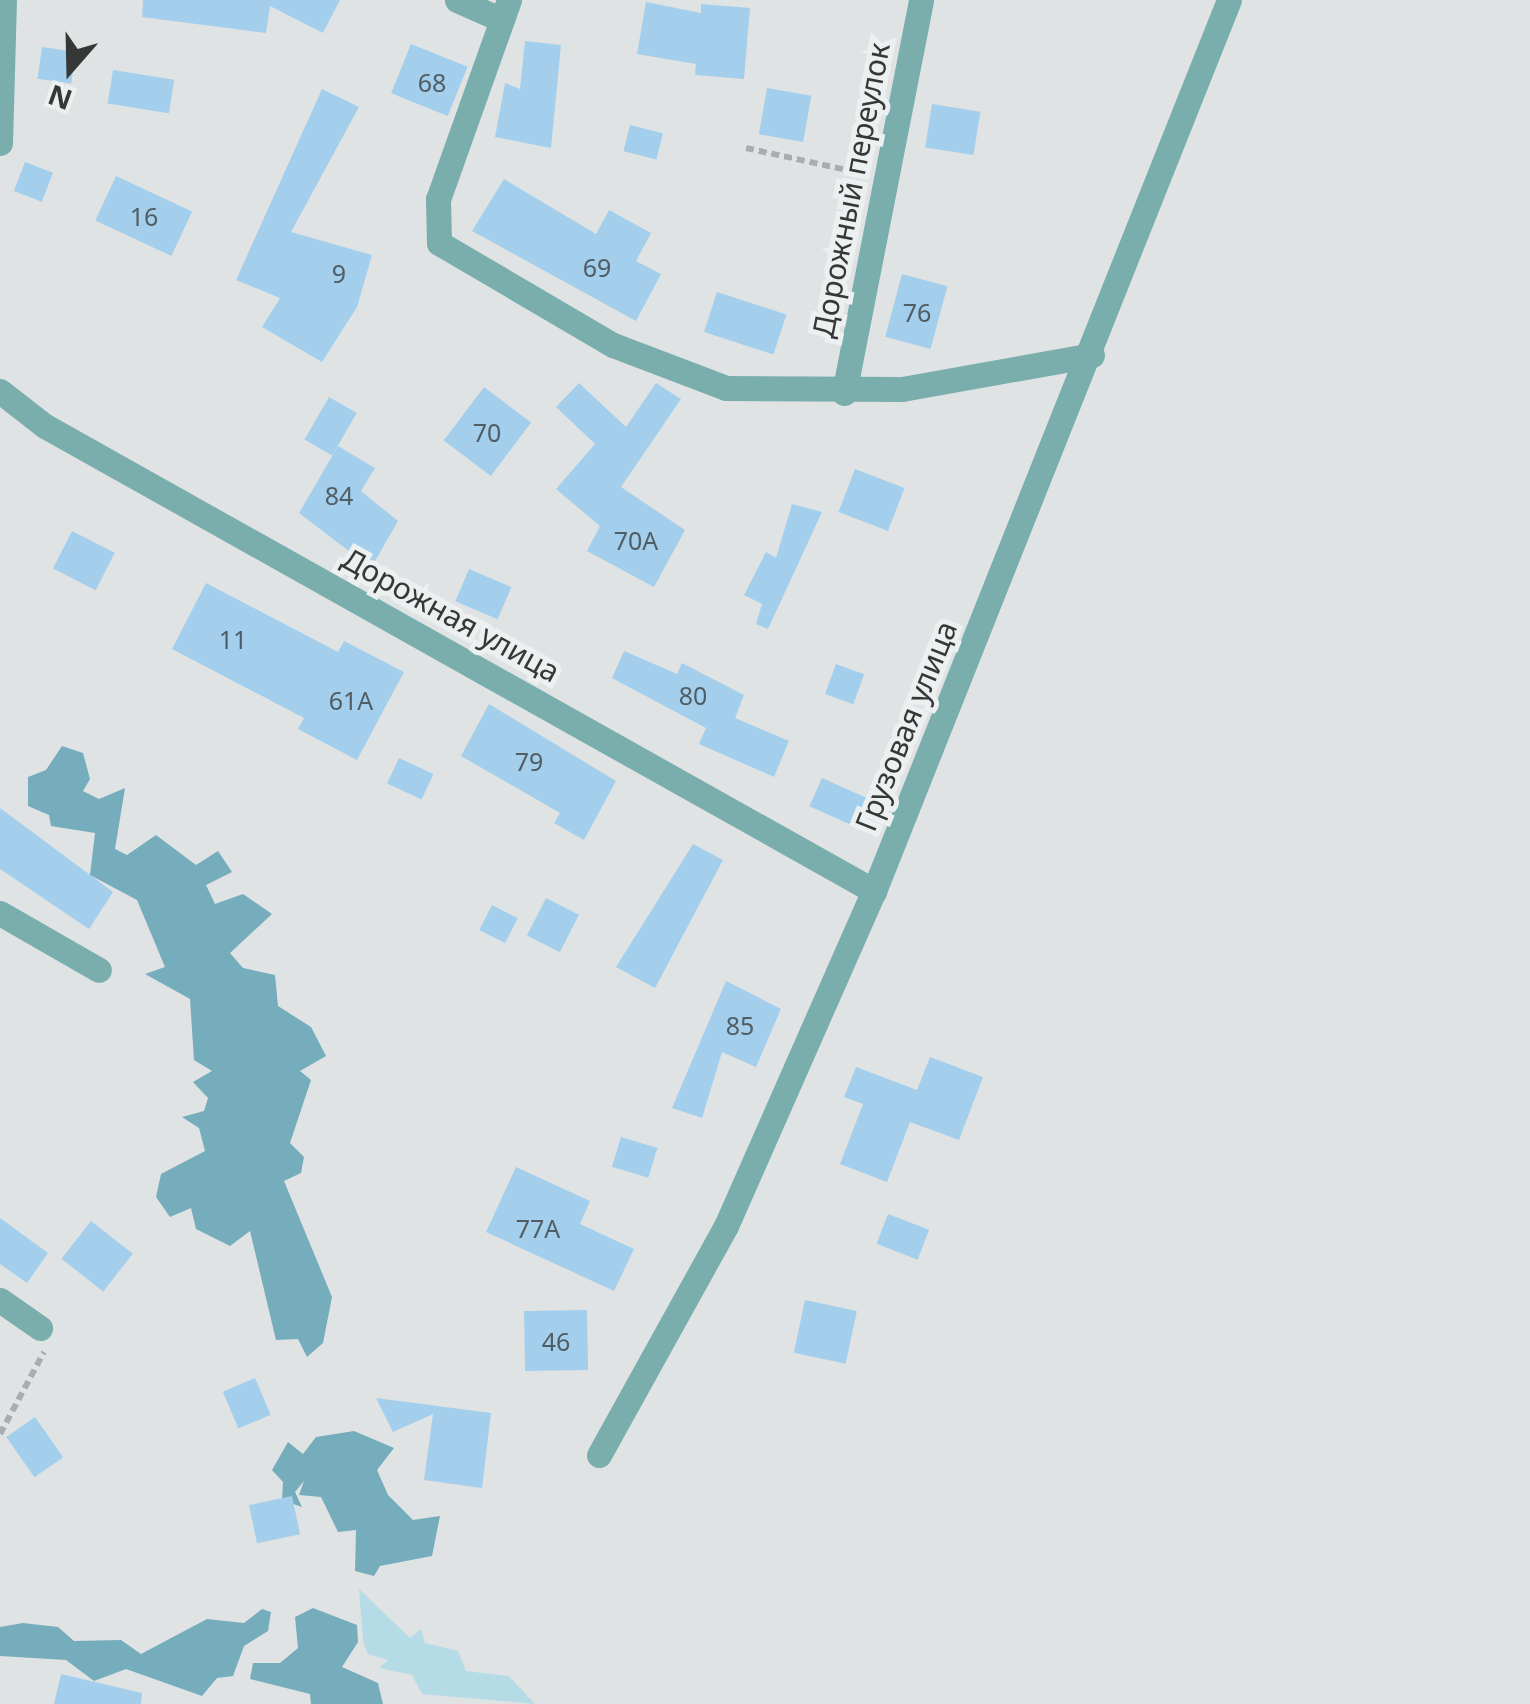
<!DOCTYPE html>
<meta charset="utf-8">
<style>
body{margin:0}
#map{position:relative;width:1530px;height:1704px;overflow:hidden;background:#dfe3e4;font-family:"Noto Sans",sans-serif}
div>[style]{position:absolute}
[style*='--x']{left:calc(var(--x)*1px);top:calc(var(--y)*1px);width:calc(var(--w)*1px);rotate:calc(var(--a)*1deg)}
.green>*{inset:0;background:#b5dce6}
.forest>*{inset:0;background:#75adbc}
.building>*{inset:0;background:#a3cfec;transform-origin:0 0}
.path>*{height:6px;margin-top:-3px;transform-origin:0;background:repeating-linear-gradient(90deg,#aaadae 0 8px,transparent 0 13px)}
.street>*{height:25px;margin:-12.5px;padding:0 12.5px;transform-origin:12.5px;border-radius:12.5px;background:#7aaeac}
span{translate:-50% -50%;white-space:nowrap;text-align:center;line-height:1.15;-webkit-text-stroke:10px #ecf0f1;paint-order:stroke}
.number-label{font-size:25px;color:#515d64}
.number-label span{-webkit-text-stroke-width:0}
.street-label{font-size:30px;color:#363737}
.north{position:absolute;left:20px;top:20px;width:100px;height:100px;-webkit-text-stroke:8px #ecf0f1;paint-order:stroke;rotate:200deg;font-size:28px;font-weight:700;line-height:40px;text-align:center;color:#363737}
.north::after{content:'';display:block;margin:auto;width:35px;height:45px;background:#363737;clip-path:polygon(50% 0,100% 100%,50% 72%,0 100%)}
</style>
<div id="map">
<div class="green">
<i style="clip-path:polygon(359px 1589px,410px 1638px,421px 1629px,425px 1643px,458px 1651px,466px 1671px,509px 1676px,535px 1704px,422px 1694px,412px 1675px,379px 1668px,388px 1660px,368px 1654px,363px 1641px)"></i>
</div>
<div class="forest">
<i style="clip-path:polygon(62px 746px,83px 753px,90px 779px,83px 791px,99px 799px,125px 788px,115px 849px,127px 855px,156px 835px,196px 865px,218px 851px,232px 872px,206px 885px,215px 904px,243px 894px,272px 914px,230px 953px,243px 968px,275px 975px,278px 1006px,311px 1027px,326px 1056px,300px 1071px,311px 1080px,290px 1143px,304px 1157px,301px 1173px,284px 1181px,332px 1297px,323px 1343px,307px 1357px,298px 1339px,276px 1340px,250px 1231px,230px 1246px,196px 1229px,191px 1208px,170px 1217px,156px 1197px,161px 1174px,205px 1151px,199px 1128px,182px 1117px,204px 1111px,208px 1098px,193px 1082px,212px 1071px,194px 1060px,190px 999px,145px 974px,165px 967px,137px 900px,90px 875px,95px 833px,51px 826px,49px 815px,28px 806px,28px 777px,46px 770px)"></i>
<i style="clip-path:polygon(354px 1431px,394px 1448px,377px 1470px,388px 1495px,413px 1520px,440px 1516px,432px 1556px,380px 1566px,374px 1576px,355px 1571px,356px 1530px,338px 1532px,321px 1497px,299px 1495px,304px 1481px,295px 1492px,302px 1507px,282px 1500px,283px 1482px,272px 1470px,288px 1442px,303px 1454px,316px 1437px)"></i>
<i style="clip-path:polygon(313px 1608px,357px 1625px,358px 1642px,342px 1667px,378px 1683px,383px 1704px,311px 1704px,310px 1694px,250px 1679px,253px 1663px,280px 1663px,298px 1648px,295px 1617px)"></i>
<i style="clip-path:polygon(262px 1609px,271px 1612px,268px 1631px,244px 1646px,233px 1676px,217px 1678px,202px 1696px,126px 1669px,94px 1681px,66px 1660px,0 1656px,0 1627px,23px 1623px,58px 1627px,74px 1641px,121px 1640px,141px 1654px,207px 1619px,244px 1623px)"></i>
</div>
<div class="building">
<i style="clip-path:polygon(143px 0,340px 0,323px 33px,270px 6px,266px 33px,142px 17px)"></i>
<i style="clip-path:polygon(646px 2px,701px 13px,701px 4px,750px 8px,744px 79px,695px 75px,696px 64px,637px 54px)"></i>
<i style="clip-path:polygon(525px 41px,561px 45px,551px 148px,495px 137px,505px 83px,520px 89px)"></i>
<i style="left:411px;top:44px;width:61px;height:53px;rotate:22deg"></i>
<i style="left:42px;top:47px;width:34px;height:32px;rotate:8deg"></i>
<i style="left:113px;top:70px;width:62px;height:34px;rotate:9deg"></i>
<i style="left:767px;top:88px;width:45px;height:47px;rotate:10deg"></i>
<i style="clip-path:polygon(322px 89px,359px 107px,291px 232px,372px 255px,357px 307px,322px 362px,262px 327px,280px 298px,236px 280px)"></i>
<i style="left:932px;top:104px;width:49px;height:44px;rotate:9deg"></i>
<i style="left:630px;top:125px;width:34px;height:27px;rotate:14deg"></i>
<i style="left:25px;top:162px;width:30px;height:31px;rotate:21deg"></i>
<i style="left:116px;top:176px;width:84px;height:49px;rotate:25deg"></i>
<i style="clip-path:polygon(504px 179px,596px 234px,609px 210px,651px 233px,636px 261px,661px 274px,636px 321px,472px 231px)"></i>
<i style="left:902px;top:274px;width:47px;height:65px;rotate:15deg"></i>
<i style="left:717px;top:292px;width:73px;height:42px;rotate:18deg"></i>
<i style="clip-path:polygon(579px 383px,626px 427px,656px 383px,681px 399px,621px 487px,685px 530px,654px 587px,587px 551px,600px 526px,556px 489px,595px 444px,556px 407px)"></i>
<i style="left:484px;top:387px;width:59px;height:67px;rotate:37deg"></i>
<i style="left:329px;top:397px;width:32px;height:49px;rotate:30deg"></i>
<i style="clip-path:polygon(338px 446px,375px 468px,361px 491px,398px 521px,371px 568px,299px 513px)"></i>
<i style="left:855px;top:469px;width:53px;height:46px;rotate:21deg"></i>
<i style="clip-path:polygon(792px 504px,822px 512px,768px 629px,756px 624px,762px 604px,744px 595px,766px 552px,776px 558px)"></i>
<i style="left:72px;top:531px;width:48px;height:42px;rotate:27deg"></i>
<i style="left:469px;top:569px;width:46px;height:35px;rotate:23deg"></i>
<i style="clip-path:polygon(206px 583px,338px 652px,344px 641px,404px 672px,357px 760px,298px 729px,304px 718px,172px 649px)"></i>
<i style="clip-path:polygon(624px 651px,677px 674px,682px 663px,744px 695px,735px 718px,789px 741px,774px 777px,699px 744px,706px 728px,612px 678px)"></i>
<i style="left:836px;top:664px;width:30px;height:32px;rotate:20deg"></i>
<i style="clip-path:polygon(489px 704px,616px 781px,584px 840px,554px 823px,560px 813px,461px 756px)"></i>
<i style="left:399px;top:758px;width:38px;height:28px;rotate:25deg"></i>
<i style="left:822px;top:778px;width:49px;height:31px;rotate:24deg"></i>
<i style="clip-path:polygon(0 808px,113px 892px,89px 929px,0 869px)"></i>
<i style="clip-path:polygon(693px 844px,723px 860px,655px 988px,616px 967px)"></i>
<i style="left:546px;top:898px;width:37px;height:42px;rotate:27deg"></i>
<i style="left:492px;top:905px;width:29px;height:28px;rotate:27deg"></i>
<i style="clip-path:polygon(726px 981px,781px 1009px,756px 1067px,722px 1052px,702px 1118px,672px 1108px)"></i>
<i style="clip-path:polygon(930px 1057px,983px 1077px,959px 1140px,910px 1122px,887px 1182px,840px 1164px,863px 1104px,844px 1097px,856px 1067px,917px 1090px)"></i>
<i style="left:621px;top:1137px;width:38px;height:31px;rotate:17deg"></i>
<i style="clip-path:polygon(516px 1167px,590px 1201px,580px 1224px,634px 1249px,614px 1291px,486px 1232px)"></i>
<i style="left:888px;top:1214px;width:44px;height:32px;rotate:21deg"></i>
<i style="clip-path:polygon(0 1218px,48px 1253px,27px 1283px,0 1264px)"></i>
<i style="left:91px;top:1221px;width:53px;height:48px;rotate:38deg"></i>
<i style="left:805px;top:1300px;width:53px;height:54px;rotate:12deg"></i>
<i style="left:587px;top:1310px;width:60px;height:63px;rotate:89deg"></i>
<i style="left:255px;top:1378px;width:40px;height:35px;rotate:67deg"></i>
<i style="clip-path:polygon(376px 1398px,491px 1413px,482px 1488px,424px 1480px,433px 1414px,393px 1432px)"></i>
<i style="left:35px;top:1417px;width:49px;height:35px;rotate:55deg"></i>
<i style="left:292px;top:1496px;width:39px;height:44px;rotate:78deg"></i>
<i style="clip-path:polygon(61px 1674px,142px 1693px,141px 1704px,54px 1704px)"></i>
</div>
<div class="path">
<i style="--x:746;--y:148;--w:118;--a:12.3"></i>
<i style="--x:0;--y:1434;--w:93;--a:-61.8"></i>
</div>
<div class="street">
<i style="--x:457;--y:0;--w:49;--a:24"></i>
<i style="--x:509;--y:0;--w:211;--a:109.6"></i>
<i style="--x:438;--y:199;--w:44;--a:88.7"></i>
<i style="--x:439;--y:243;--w:202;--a:30.4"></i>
<i style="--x:613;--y:345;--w:121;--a:20.8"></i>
<i style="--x:726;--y:388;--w:176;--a:0.3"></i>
<i style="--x:902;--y:389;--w:193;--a:-10.1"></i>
<i style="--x:0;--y:143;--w:143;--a:-88.4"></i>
<i style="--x:0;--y:391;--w:57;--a:37.9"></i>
<i style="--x:45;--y:426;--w:951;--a:29.29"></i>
<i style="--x:844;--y:393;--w:400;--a:-78.9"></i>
<i style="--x:0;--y:913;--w:114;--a:29.9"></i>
<i style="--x:0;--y:1300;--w:49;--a:35"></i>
<i style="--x:599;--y:1455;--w:262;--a:-61"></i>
<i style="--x:726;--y:1226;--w:366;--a:-66.2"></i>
<i style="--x:874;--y:891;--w:959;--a:-68.28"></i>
</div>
<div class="number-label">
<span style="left:432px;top:82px">68</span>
<span style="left:144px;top:216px">16</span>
<span style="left:597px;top:267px">69</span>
<span style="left:339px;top:273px">9</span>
<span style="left:917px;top:312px">76</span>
<span style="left:487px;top:432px">70</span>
<span style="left:339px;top:495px">84</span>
<span style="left:636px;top:540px">70А</span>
<span style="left:233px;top:639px">11</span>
<span style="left:693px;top:695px">80</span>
<span style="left:351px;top:700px">61A</span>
<span style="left:529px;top:761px">79</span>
<span style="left:740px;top:1025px">85</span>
<span style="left:538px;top:1228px">77А</span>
<span style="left:556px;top:1341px">46</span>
</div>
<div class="street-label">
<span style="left:851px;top:190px;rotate:-79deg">Дорожный переулок</span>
<span style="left:451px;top:615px;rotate:29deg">Дорожная улица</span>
<span style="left:906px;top:726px;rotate:-68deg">Грузовая улица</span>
</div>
<div class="north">N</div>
</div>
